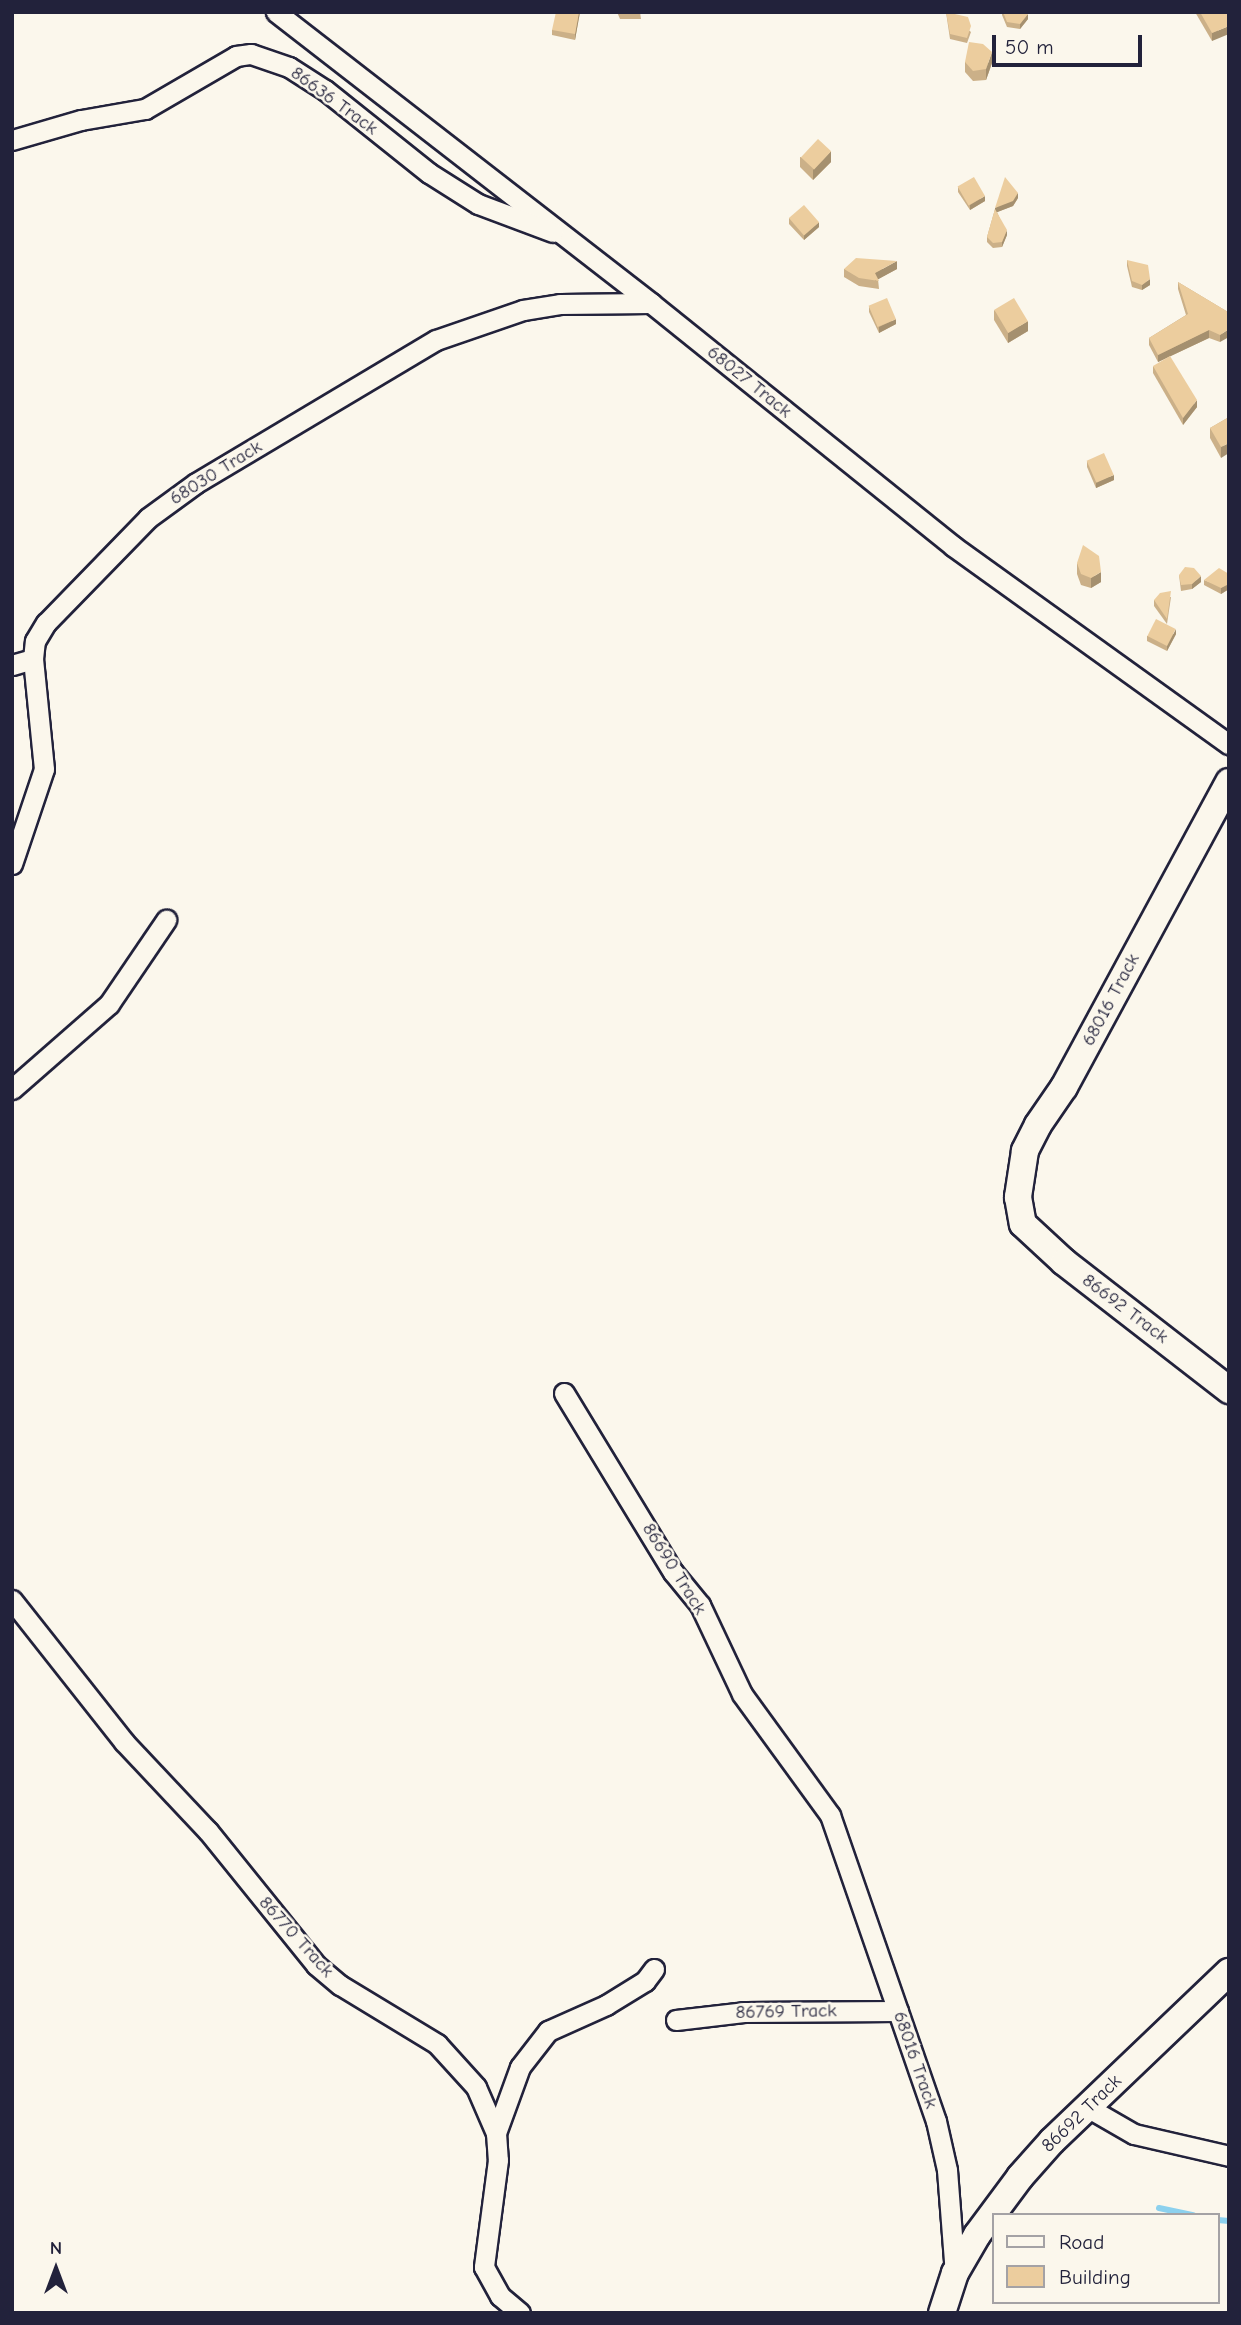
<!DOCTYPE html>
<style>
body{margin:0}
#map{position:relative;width:1241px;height:2325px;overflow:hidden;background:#fbf7ec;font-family:"Comic Neue",sans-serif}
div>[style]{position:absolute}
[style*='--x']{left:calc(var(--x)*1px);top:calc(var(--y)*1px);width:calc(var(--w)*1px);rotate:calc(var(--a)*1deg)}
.stream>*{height:6px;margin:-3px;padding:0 3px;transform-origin:3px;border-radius:3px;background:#8cd1ee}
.roads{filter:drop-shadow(2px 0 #22223b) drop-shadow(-2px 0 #22223b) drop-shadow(0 2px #22223b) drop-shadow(0 -2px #22223b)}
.street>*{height:19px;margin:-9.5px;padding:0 9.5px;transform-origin:9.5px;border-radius:9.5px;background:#fbf7ec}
.secondary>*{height:26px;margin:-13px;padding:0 13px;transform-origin:13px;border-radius:13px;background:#fbf7ec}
.wall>*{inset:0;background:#cbb088}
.shaded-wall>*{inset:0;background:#a5906f}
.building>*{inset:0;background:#eccd9e;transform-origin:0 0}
span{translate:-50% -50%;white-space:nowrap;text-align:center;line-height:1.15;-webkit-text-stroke:5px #fbf7ec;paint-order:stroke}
.street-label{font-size:19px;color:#22223b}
.frame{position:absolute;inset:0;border:14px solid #22223b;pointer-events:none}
.legend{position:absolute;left:992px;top:2213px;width:228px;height:91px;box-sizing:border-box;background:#fbf7ec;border:2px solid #a4a2a5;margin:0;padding:9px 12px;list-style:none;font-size:21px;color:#22223b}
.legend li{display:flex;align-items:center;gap:14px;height:35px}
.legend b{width:35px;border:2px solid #a4a2a5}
.north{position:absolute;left:21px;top:2234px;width:70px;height:70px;-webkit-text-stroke:5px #fbf7ec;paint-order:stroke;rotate:0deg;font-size:19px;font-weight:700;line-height:28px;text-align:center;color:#22223b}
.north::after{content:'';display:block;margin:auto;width:24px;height:32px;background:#22223b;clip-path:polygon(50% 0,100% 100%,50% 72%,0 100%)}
.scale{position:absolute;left:992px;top:35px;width:150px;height:32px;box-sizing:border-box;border:4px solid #22223b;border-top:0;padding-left:9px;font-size:21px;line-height:24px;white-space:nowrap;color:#22223b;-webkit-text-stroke:5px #fbf7ec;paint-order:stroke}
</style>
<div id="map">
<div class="stream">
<i style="--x:1159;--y:2208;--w:35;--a:12"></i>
<i style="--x:1218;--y:2220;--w:11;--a:5"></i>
</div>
<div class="roads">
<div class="street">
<i style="--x:276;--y:12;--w:475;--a:37.8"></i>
<i style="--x:651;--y:303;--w:388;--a:38.8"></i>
<i style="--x:953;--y:546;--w:340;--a:35.7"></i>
<i style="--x:12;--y:140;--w:72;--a:-16.2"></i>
<i style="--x:81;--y:120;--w:65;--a:-9.8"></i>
<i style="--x:145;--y:109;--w:105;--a:-30.2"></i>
<i style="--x:236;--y:56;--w:15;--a:-8"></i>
<i style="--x:251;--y:54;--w:40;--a:18.9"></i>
<i style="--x:289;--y:67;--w:43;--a:32.6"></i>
<i style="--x:325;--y:90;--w:133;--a:38.6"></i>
<i style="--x:429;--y:173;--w:58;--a:32.3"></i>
<i style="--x:478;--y:204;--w:80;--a:20.5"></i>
<i style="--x:12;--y:665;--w:22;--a:-16"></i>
<i style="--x:12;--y:864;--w:100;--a:-71.4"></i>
<i style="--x:44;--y:769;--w:111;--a:-95.7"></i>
<i style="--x:33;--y:659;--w:18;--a:-84"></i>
<i style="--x:35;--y:641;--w:21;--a:-59"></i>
<i style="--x:46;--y:623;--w:146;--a:-45.8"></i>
<i style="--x:148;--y:518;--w:59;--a:-36.1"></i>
<i style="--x:196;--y:483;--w:279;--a:-30.8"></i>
<i style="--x:436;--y:340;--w:92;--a:-19"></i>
<i style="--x:523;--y:310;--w:37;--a:-9"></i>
<i style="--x:560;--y:304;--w:91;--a:-0.6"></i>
<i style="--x:12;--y:1089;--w:129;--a:-41.2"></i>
<i style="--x:109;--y:1004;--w:102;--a:-55.8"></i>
<i style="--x:564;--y:1393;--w:210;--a:58.7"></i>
<i style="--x:673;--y:1572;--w:43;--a:50.7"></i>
<i style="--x:700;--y:1605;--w:98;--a:64.7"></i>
<i style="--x:742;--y:1694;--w:150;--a:54"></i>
<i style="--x:830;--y:1815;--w:324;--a:70.9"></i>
<i style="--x:936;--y:2121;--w:50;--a:77.3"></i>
<i style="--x:947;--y:2170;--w:103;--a:85.6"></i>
<i style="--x:12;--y:1600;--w:181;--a:51.7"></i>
<i style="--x:124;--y:1742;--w:122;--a:46.7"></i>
<i style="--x:208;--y:1831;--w:172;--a:51.1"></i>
<i style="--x:316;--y:1965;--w:31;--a:40"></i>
<i style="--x:340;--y:1985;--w:114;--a:31.3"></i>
<i style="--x:437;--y:2044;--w:58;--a:47.8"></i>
<i style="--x:476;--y:2087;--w:50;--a:66.5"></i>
<i style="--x:496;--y:2133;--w:27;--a:86"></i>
<i style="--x:498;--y:2160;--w:108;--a:97.5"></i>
<i style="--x:484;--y:2267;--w:33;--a:61"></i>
<i style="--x:500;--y:2296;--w:26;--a:40"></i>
<i style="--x:676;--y:2020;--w:68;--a:-6.7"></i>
<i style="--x:744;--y:2012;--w:154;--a:-0.4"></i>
<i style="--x:1087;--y:2107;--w:54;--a:29.9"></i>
<i style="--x:1134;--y:2134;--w:98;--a:13"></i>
<i style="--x:496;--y:2133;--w:70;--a:-70"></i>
<i style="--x:520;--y:2067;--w:46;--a:-52.1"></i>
<i style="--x:548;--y:2031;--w:64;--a:-24.1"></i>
<i style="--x:606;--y:2005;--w:46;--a:-31.6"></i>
<i style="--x:645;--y:1981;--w:15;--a:-53"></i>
</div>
<div class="secondary">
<i style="--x:1229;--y:782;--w:347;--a:118.4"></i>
<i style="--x:1064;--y:1087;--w:46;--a:124.4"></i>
<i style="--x:1038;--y:1125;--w:29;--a:117"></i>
<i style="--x:1025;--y:1151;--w:47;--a:98.7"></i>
<i style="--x:1018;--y:1197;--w:27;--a:80"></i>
<i style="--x:1023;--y:1224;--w:56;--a:42.8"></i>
<i style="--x:1064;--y:1262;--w:209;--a:37.8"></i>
<i style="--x:942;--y:2313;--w:42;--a:-72"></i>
<i style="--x:955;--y:2273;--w:44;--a:-59.9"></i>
<i style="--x:977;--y:2235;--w:72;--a:-53.4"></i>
<i style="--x:1020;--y:2177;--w:48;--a:-48.4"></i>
<i style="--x:1052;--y:2141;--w:245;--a:-43.7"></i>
</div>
</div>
<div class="wall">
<i style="clip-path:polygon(580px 12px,575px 40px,552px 35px,552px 30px)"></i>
<i style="clip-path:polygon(617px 12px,640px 12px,641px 19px,620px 19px)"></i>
<i style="clip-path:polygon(946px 12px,971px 32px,967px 43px,950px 39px)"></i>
<i style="clip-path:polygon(1002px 12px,1027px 12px,1028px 19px,1020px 29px,1007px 27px,1002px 15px)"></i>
<i style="clip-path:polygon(1195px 12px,1229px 12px,1212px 41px)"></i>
<i style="clip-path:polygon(965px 62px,992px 63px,986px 80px,973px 81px,965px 72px)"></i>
<i style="clip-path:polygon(800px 157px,831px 162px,813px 180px,800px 167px)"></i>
<i style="clip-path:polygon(958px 187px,985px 201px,970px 210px,958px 192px)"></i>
<i style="clip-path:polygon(1018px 198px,1013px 206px,997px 212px,1007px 235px,1002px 247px,993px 248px,987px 242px,987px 237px,995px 209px)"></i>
<i style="clip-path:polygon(789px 218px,819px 227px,804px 240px,789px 224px)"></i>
<i style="clip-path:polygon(1127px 260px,1150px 285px,1142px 290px,1132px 287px,1127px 266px)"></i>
<i style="clip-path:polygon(844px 269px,897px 269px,878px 279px,879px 289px,859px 286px,844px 277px)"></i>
<i style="clip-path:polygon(1178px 282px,1228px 312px,1220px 342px,1209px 338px,1158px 362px,1149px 345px,1149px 338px,1186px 315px,1178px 289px)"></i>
<i style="clip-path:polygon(869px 307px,896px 324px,879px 333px,869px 312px)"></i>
<i style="clip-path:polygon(994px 310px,1028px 331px,1008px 343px,994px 320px)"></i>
<i style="clip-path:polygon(1153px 366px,1197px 407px,1183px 425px,1153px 373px)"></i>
<i style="clip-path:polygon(1229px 417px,1221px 458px,1210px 438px,1210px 428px)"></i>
<i style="clip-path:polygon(1087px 461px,1114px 480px,1096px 488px,1087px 467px)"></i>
<i style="clip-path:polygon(1077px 563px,1101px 582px,1091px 588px,1081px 585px,1077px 574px)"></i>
<i style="clip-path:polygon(1179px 575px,1201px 582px,1192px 589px,1181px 591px)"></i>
<i style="clip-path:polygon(1204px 580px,1229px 589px,1221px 594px,1204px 585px)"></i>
<i style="clip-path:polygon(1171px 597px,1167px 624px,1154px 606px,1154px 600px)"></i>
<i style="clip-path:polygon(1176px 634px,1167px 651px,1147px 641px,1147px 636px)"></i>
</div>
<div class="shaded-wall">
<i style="clip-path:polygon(579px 12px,580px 12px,575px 40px,575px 34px)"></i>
<i style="clip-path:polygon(1028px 14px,1028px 19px,1020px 29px,1020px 24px)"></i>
<i style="clip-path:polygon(1229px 26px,1229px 34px,1212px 41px,1212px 33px)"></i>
<i style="clip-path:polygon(992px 52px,992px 63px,986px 80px,986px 69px)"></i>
<i style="clip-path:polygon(831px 151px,831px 162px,813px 180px,813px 170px)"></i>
<i style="clip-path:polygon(1018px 193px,1018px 198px,1013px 206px,995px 213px,995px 208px)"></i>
<i style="clip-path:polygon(985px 196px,985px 201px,970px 210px,970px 205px)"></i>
<i style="clip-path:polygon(819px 222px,819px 227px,804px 240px,804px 235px)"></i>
<i style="clip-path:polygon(1007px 230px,1007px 235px,1002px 247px,1002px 242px)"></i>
<i style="clip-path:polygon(897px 261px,897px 269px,875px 281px,875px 273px)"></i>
<i style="clip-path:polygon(1150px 279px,1150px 285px,1142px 290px,1142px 285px)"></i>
<i style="clip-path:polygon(896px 319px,896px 324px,879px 333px,879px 327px)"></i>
<i style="clip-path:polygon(1028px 321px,1028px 331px,1008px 343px,1008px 333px)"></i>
<i style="clip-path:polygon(1229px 329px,1229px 337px,1220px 342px,1220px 335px)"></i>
<i style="clip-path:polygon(1209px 330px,1209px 338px,1158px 362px,1158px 355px)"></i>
<i style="clip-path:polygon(1197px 400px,1197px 407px,1183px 425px,1183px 418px)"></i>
<i style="clip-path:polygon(1229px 443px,1229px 453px,1221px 458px,1221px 447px)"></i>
<i style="clip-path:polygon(1114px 475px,1114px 480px,1096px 488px,1096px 482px)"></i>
<i style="clip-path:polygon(1101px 572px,1101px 582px,1091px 588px,1091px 578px)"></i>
<i style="clip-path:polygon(1201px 576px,1201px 582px,1192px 589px,1192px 584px)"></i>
<i style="clip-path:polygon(1229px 582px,1229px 589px,1221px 594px,1221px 588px)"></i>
<i style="clip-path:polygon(1176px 629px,1176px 634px,1167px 651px,1167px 646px)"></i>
</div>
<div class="building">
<i style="clip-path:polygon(556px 12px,579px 12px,575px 34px,552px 30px)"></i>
<i style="clip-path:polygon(619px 12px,640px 12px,641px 13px,620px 14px)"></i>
<i style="clip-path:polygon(946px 12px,968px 17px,971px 26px,967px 38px,950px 34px)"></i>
<i style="clip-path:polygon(1003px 12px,1027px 12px,1028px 14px,1020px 24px,1007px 22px)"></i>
<i style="clip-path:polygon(1200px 12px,1229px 12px,1229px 26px,1212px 33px)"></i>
<i style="clip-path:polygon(969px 42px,983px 44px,992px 52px,986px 69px,973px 71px,965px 62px)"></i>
<i style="left:818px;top:139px;width:18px;height:25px;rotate:43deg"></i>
<i style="left:974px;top:177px;width:22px;height:19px;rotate:60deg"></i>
<i style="clip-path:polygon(1005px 177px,1018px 193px,1013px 201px,995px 208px)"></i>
<i style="left:804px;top:205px;width:23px;height:20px;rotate:49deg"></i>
<i style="clip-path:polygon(995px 209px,1007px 230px,1002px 242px,993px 243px,987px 237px)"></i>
<i style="clip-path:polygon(856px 258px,897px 261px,875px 273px,879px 281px,859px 278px,844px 269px)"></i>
<i style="clip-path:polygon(1127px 260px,1148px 265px,1150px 279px,1142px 285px,1132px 281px)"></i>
<i style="clip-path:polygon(1178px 282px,1228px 312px,1229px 329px,1220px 335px,1209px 330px,1158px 355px,1149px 338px,1188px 314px)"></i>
<i style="left:887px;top:298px;width:23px;height:20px;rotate:67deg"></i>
<i style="left:1014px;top:298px;width:27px;height:23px;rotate:59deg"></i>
<i style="clip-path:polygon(1170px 356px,1197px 400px,1183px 418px,1153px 366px)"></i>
<i style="clip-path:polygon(1229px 417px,1229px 443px,1221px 447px,1210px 428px)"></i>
<i style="left:1104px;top:453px;width:24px;height:19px;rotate:66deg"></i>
<i style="clip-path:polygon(1083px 545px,1099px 556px,1101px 572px,1091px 578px,1081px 574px,1077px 563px)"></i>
<i style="clip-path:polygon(1185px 567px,1194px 568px,1201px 576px,1192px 584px,1181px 585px,1179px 575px)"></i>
<i style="clip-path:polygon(1219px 568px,1229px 574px,1229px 584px,1221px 588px,1204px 580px)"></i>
<i style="clip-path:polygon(1171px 591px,1167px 619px,1154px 600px,1160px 593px)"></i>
<i style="left:1156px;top:619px;width:22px;height:19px;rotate:27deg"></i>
</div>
<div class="street-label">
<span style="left:334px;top:101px;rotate:36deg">86636 Track</span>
<span style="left:749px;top:382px;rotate:39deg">68027 Track</span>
<span style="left:216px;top:473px;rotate:-32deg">68030 Track</span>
<span style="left:1111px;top:1000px;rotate:-62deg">68016 Track</span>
<span style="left:1125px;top:1309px;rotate:37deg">86692 Track</span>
<span style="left:674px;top:1569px;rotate:58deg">86690 Track</span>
<span style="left:296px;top:1937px;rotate:48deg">86770 Track</span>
<span style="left:786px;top:2012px;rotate:-1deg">86769 Track</span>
<span style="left:915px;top:2060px;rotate:71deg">68016 Track</span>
<span style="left:1082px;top:2114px;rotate:-44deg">86692 Track</span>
</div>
<div class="frame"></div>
<ul class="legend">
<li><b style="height:9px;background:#fbf7ec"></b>Road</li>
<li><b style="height:19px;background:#eccd9e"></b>Building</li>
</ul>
<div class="north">N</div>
<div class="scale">50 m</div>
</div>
